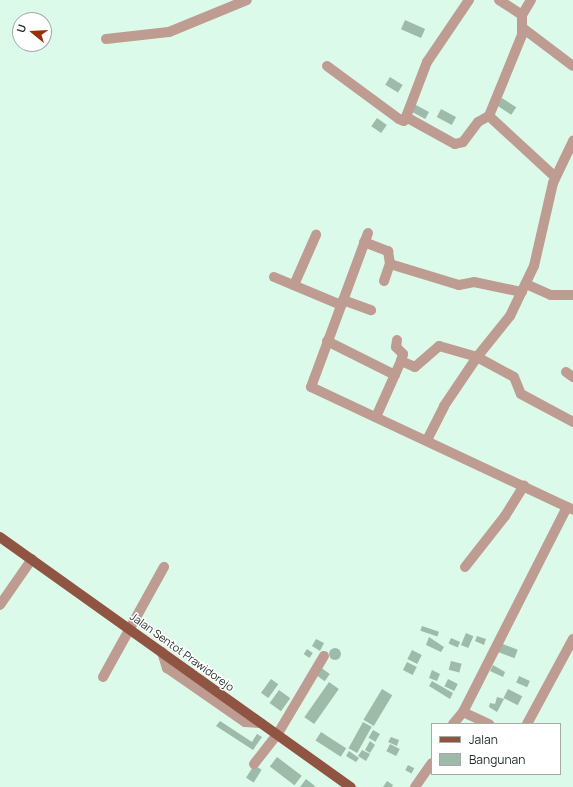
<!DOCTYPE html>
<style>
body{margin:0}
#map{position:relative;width:573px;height:787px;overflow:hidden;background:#dcfae9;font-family:Manrope,sans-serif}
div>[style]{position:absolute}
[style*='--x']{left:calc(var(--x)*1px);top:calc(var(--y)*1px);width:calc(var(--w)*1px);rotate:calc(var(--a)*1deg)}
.building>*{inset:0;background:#9ebbaa;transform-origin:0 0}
.round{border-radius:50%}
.minor>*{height:10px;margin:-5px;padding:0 5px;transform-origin:5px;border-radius:5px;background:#bf9c91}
.major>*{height:10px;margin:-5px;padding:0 5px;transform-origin:5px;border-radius:5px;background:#905442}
span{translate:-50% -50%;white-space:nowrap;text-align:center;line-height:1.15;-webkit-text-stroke:3px #fff;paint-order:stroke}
.street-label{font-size:11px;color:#1f2a24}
.legend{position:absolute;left:431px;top:723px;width:130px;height:52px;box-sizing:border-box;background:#fff;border:1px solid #a5aaa7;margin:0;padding:5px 7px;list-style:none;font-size:12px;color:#1f2a24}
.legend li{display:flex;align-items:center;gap:8px;height:20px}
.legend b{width:20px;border:1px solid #a5aaa7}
.north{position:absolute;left:12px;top:12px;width:40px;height:40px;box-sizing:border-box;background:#fff;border:1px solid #a5aaa7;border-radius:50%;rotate:288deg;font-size:11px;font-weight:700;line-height:16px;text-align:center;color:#1f2a24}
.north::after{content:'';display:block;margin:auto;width:14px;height:18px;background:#963007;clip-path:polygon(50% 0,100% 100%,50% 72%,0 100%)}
</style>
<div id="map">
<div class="building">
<i style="left:405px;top:20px;width:22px;height:10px;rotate:24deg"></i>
<i style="left:390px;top:77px;width:15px;height:9px;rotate:32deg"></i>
<i style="left:502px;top:98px;width:17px;height:9px;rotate:33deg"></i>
<i style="left:414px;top:104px;width:17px;height:8px;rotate:28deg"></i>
<i style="left:441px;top:109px;width:17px;height:9px;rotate:28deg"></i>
<i style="left:377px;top:118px;width:12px;height:10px;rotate:35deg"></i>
<i style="left:422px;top:626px;width:18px;height:5px;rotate:19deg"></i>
<i style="left:466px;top:633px;width:8px;height:13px;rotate:23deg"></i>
<i style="clip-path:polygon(477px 636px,486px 639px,484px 645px,475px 641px)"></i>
<i style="clip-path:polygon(429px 637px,444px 647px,441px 652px,426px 645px)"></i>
<i style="left:451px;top:638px;width:10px;height:6px;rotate:24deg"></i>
<i style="clip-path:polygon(316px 639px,324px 643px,320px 651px,312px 646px)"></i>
<i style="left:500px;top:643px;width:19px;height:9px;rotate:21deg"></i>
<i class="round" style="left:329px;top:648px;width:12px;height:12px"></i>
<i style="left:307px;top:649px;width:7px;height:6px;rotate:34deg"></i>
<i style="left:412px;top:650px;width:11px;height:10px;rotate:27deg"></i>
<i style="left:451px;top:661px;width:11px;height:9px;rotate:15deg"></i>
<i style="left:407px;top:662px;width:11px;height:9px;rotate:27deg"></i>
<i style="clip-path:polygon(493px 665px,505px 672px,503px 677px,490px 671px)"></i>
<i style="left:320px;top:667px;width:12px;height:9px;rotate:35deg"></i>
<i style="clip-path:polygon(432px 670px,440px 674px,437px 681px,429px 678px)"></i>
<i style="left:519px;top:676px;width:12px;height:7px;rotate:24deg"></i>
<i style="left:271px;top:679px;width:9px;height:17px;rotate:36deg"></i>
<i style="left:448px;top:679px;width:11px;height:8px;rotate:27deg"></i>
<i style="clip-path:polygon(432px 681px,453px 693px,450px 699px,429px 686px)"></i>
<i style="left:329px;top:682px;width:12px;height:43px;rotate:35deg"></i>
<i style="left:382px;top:689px;width:12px;height:36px;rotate:31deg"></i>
<i style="left:508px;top:689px;width:16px;height:10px;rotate:27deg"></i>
<i style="left:279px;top:690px;width:14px;height:16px;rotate:36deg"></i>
<i style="clip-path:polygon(497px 697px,504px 699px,497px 712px,489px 707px,490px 703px,495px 704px)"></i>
<i style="clip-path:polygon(220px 721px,252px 742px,257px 734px,262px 737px,253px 750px,216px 726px)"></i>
<i style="left:363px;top:722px;width:10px;height:30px;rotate:29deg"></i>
<i style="left:373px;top:730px;width:8px;height:9px;rotate:30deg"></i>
<i style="left:321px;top:732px;width:30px;height:10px;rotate:33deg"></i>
<i style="clip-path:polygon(391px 737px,399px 740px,397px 746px,388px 742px)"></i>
<i style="clip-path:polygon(370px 741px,375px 745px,370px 753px,365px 750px)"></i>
<i style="left:390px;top:744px;width:11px;height:8px;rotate:27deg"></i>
<i style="clip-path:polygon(362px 750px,370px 754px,366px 761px,358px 756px)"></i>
<i style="clip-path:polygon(349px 751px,359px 758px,356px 762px,346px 756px)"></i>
<i style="left:277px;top:757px;width:31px;height:12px;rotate:37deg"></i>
<i style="left:254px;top:765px;width:9px;height:15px;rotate:32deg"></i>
<i style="left:408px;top:765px;width:7px;height:6px;rotate:27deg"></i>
<i style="clip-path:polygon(306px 779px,315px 786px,314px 787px,300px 787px)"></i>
<i style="clip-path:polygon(387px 781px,393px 785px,392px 787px,383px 787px)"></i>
</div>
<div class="minor">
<i style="--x:469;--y:0;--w:75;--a:124.1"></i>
<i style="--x:427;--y:62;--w:59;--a:110.9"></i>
<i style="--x:406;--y:117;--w:56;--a:28.9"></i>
<i style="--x:455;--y:144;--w:8;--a:-14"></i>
<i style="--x:463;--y:142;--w:25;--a:-53"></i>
<i style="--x:478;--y:122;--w:13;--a:-29"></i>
<i style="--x:499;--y:0;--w:27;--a:33"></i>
<i style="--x:531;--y:0;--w:17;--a:121"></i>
<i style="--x:522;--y:15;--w:20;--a:90"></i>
<i style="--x:522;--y:35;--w:87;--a:112.2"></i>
<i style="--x:489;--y:116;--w:90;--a:42.7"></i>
<i style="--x:524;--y:29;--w:61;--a:37.1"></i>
<i style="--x:106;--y:39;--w:63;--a:-6.3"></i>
<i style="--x:169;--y:32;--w:84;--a:-22.3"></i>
<i style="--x:327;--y:66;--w:89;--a:36.4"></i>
<i style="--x:399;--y:119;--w:5;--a:22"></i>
<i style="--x:404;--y:121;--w:4;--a:-63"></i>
<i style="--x:368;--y:233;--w:164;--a:110.3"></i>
<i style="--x:311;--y:387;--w:289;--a:25.1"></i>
<i style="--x:364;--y:242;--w:26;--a:21"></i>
<i style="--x:388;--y:251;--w:13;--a:81"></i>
<i style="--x:390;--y:264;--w:72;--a:16.9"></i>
<i style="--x:459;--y:285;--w:15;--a:-11"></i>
<i style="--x:474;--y:282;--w:49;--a:11.8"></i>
<i style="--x:274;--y:277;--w:73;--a:22.7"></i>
<i style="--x:384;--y:281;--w:18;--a:-71"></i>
<i style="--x:526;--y:284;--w:27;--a:24"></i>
<i style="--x:551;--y:295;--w:22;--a:0"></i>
<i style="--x:294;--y:285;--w:55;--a:-66.3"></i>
<i style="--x:343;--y:300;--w:30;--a:20"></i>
<i style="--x:397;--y:340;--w:7;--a:98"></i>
<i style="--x:396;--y:347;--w:10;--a:45"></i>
<i style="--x:403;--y:354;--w:7;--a:106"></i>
<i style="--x:327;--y:341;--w:76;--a:26.6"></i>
<i style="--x:566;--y:372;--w:9;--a:36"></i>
<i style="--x:376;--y:417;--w:61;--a:-65.9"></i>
<i style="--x:401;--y:361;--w:15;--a:23"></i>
<i style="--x:415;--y:367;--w:32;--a:-41"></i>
<i style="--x:439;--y:346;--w:40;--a:16"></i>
<i style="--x:477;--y:357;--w:53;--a:-51.2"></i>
<i style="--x:510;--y:316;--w:55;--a:-64.4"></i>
<i style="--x:534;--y:266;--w:85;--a:-77.1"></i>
<i style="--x:553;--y:183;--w:47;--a:-64.5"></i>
<i style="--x:427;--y:440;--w:38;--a:-63"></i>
<i style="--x:444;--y:406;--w:59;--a:-56"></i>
<i style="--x:477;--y:357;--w:42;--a:28.4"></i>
<i style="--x:514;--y:377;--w:18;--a:68"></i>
<i style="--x:521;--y:394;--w:59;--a:28.3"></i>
<i style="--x:465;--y:567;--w:65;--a:-51.9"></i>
<i style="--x:505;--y:516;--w:36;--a:-58"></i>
<i style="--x:0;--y:605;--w:56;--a:-55.2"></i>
<i style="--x:162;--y:652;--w:17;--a:73"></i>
<i style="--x:167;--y:668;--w:95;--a:34.7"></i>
<i style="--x:245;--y:722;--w:16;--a:4"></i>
<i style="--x:103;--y:677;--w:126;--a:-61"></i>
<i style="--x:463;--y:712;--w:230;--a:-63.1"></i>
<i style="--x:453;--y:724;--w:16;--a:-50"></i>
<i style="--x:463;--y:712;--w:29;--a:25"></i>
<i style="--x:527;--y:724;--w:97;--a:-61.6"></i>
<i style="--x:254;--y:764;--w:37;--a:-52"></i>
<i style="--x:277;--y:735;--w:92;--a:-59.3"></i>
<i style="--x:415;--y:787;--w:29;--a:-55"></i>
</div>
<div class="major">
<i style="--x:0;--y:537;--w:431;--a:35.5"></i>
</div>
<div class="street-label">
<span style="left:182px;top:652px;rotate:36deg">Jalan Sentot Prawidorejo</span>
</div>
<ul class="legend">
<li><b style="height:5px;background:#905442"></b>Jalan</li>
<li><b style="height:11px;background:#9ebbaa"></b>Bangunan</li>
</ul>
<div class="north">U</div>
</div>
